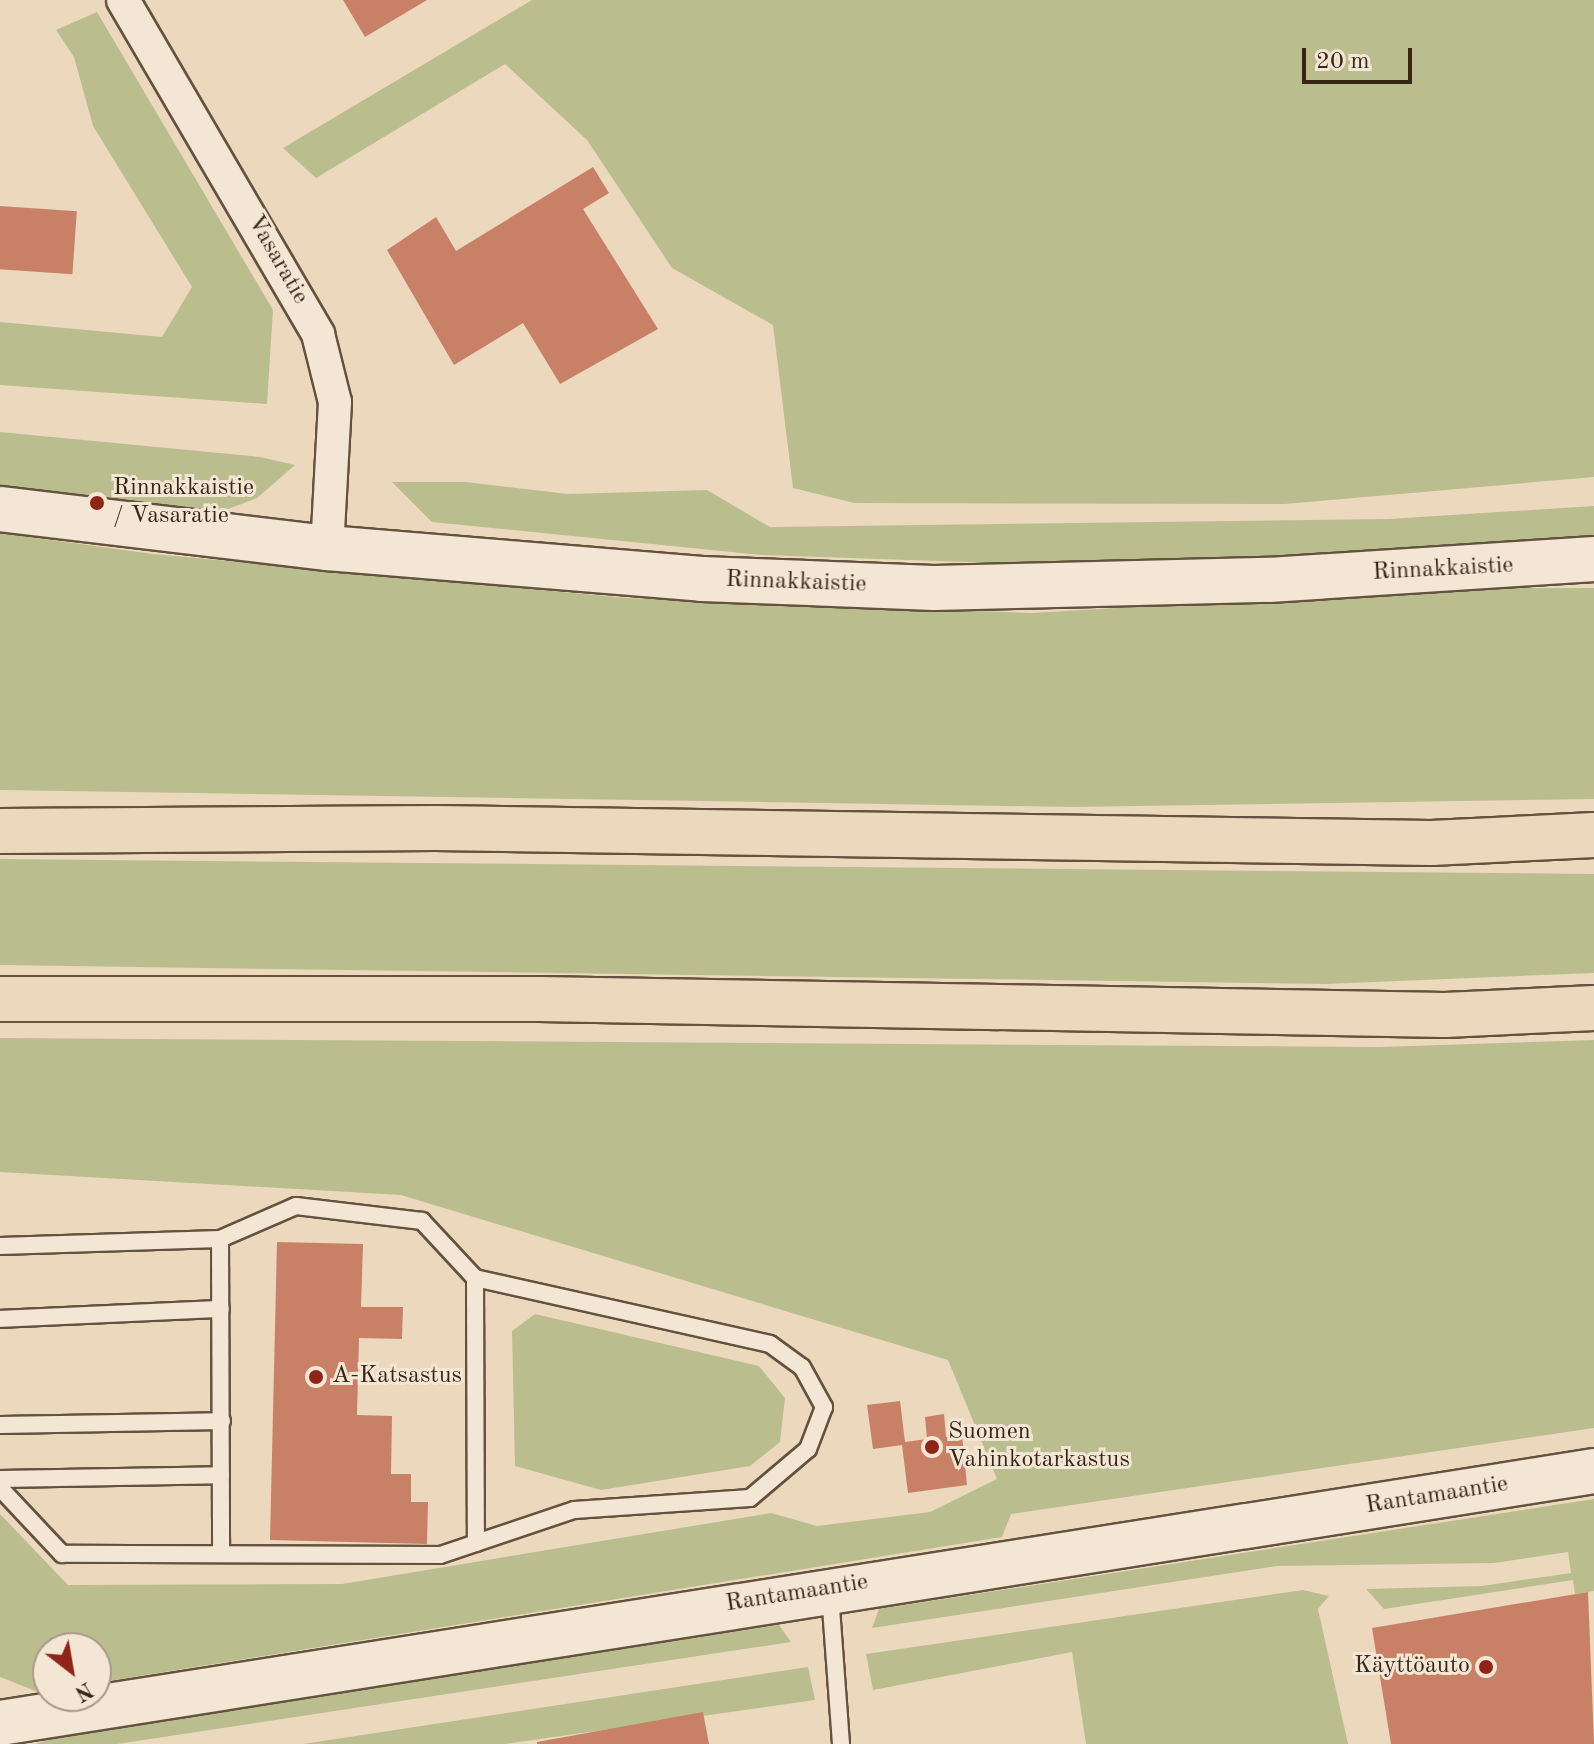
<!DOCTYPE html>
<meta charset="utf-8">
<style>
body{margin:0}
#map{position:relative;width:1594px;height:1744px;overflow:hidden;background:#ecd8bd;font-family:"Old Standard TT",serif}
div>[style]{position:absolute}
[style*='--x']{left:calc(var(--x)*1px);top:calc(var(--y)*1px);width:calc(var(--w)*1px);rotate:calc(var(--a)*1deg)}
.green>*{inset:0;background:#babe8f}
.building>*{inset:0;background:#c88166;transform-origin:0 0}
.roads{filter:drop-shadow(2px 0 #64523e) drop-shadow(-2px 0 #64523e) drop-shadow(0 2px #64523e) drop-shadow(0 -2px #64523e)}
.lane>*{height:16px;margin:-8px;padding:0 8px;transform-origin:8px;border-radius:8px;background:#f3e6d4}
.street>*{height:32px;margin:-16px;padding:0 16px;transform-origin:16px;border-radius:16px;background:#f3e6d4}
.secondary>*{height:44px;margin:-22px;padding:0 22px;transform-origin:22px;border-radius:22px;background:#f3e6d4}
.highway>*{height:44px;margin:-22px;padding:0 22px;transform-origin:22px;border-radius:22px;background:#ecd8bd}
.dots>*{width:22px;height:22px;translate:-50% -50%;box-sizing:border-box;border:4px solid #f3e6d4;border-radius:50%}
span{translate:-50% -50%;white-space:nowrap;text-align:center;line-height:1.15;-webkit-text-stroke:6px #f3e6d4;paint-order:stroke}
.street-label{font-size:24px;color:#372614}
.poi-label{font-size:24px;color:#372614}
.left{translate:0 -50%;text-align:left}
.right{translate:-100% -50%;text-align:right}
.north{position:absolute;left:32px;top:1632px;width:80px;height:80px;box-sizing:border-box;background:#f3e6d4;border:2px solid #a89987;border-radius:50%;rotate:149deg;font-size:22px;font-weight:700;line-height:32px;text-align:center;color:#372614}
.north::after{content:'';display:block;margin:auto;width:28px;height:36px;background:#8f2418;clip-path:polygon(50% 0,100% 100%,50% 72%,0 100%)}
.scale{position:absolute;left:1302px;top:48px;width:110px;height:36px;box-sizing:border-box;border:4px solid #372614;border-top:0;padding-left:10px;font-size:24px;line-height:28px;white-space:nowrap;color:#372614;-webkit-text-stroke:6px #f3e6d4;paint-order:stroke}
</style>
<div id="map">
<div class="green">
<i style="clip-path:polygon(532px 0,1594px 0,1594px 477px,1285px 504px,854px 503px,793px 488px,773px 325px,672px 268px,587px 140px,505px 64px,316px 178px,283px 148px)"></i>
<i style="clip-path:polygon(97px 12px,273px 310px,267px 404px,0 385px,0 322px,162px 337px,192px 287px,93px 126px,74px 57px,56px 30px)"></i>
<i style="clip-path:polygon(0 432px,260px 457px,295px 465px,257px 498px,215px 514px,0 489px)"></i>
<i style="clip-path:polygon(392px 482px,466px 482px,568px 494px,707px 490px,770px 527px,1389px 519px,1594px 506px,1594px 537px,1087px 566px,761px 555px,432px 522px)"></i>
<i style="clip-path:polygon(0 533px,153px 554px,627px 598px,1032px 613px,1454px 588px,1594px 588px,1594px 799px,1072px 807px,0 790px)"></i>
<i style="clip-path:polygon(0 859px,1594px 874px,1594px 973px,1326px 984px,0 965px)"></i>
<i style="clip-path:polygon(0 1038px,1379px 1047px,1594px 1040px,1594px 1428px,1011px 1514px,1002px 1537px,96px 1683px,96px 1648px,48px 1648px,48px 1691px,38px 1692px,0 1677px,0 1514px,68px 1585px,342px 1584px,771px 1513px,817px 1526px,930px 1512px,997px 1479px,948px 1360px,401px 1195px,0 1172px)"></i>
<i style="clip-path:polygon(535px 1314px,759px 1366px,785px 1398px,780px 1442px,750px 1466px,601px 1490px,515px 1466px,512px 1331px)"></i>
<i style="clip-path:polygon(1594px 1499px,1594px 1591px,1575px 1594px,1573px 1580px,1384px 1609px,1366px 1589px,1482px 1586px,1571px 1573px,1568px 1552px,1494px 1563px,1277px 1566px,872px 1628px,879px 1609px)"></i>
<i style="clip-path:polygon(1303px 1590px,1329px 1596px,1318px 1609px,1348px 1744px,1086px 1744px,1072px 1652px,873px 1690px,866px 1654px)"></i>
<i style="clip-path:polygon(779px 1625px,791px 1642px,117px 1744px,35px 1744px,71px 1733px)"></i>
<i style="clip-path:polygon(808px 1667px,815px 1700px,505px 1744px,303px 1744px)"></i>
</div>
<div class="building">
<i style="clip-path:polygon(343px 0,427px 0,365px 37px)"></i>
<i style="clip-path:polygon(593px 167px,609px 193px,583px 209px,658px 329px,560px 384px,523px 323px,454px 365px,387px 250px,436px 217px,456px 251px)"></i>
<i style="left:0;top:206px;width:77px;height:63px;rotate:4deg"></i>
<i style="clip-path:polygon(277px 1242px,363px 1244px,361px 1307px,403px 1307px,402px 1339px,359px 1338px,357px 1415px,392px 1416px,391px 1474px,411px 1474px,411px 1502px,428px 1502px,427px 1544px,270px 1540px)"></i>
<i style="clip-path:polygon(900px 1401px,905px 1442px,927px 1439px,925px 1417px,944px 1414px,946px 1437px,962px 1435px,967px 1485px,908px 1493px,902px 1445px,873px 1449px,867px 1405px)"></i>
<i style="clip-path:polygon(1588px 1592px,1594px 1744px,1391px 1744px,1372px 1628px)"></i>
<i style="clip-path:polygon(703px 1712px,709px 1744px,537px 1744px,537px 1742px)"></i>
</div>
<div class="roads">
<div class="lane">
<i style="--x:220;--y:1239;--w:315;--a:89.8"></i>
<i style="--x:0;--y:1246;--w:220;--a:-1.8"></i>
<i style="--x:220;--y:1239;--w:83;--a:-23.5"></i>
<i style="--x:296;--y:1206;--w:127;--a:6.8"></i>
<i style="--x:422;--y:1221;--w:78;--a:47.1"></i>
<i style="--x:475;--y:1278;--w:302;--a:12.6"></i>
<i style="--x:770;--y:1344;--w:39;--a:36"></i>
<i style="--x:802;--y:1367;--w:46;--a:61.2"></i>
<i style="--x:824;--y:1407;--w:45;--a:110.9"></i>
<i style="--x:808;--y:1449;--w:76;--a:139.8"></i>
<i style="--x:750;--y:1498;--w:176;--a:176.1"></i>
<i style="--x:574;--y:1510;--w:141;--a:161.4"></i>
<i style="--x:440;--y:1555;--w:378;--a:-179.8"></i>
<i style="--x:62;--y:1554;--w:91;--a:-133.2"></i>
<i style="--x:475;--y:1278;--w:265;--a:89.8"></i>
<i style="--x:0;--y:1319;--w:221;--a:-2.6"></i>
<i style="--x:0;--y:1425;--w:222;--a:-1"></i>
<i style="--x:0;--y:1479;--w:221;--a:-1"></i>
<i style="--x:830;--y:1594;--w:150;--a:85.8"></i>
</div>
<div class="street">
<i style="--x:123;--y:0;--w:387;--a:59.7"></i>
<i style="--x:318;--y:334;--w:70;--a:76"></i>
<i style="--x:335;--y:402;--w:146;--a:93.1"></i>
</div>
<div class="secondary">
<i style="--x:0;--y:509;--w:329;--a:6.8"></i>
<i style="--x:327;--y:548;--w:376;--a:4.7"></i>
<i style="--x:702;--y:579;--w:232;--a:2.2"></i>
<i style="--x:934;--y:588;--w:335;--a:-1.4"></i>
<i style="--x:1269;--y:580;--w:326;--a:-3.7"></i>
<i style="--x:0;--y:1723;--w:1614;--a:-8.98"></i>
</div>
<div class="highway">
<i style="--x:0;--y:831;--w:435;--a:-0.4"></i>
<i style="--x:435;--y:828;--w:996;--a:0.86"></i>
<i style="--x:1431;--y:843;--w:163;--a:-2.8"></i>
<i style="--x:0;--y:999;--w:539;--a:0"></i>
<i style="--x:539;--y:999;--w:906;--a:1.01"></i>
<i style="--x:1445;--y:1015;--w:149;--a:-2.7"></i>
</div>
</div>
<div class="dots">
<i style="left:97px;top:503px;background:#8f2418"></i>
<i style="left:316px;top:1377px;background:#8f2418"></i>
<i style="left:932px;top:1447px;background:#8f2418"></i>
<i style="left:1486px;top:1667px;background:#8f2418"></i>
</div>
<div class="street-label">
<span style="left:277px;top:260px;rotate:60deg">Vasaratie</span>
<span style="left:1443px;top:570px;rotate:-3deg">Rinnakkaistie</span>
<span style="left:796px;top:583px;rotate:2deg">Rinnakkaistie</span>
<span style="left:1437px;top:1496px;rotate:-9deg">Rantamaantie</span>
<span style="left:797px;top:1594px;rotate:-9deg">Rantamaantie</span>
</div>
<div class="poi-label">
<span class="left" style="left:113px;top:503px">Rinnakkaistie<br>/ Vasaratie</span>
<span class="left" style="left:332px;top:1377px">A-Katsastus</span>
<span class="left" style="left:948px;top:1447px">Suomen<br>Vahinkotarkastus</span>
<span class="right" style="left:1470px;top:1667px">Käyttöauto</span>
</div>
<div class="north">N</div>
<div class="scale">20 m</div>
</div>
